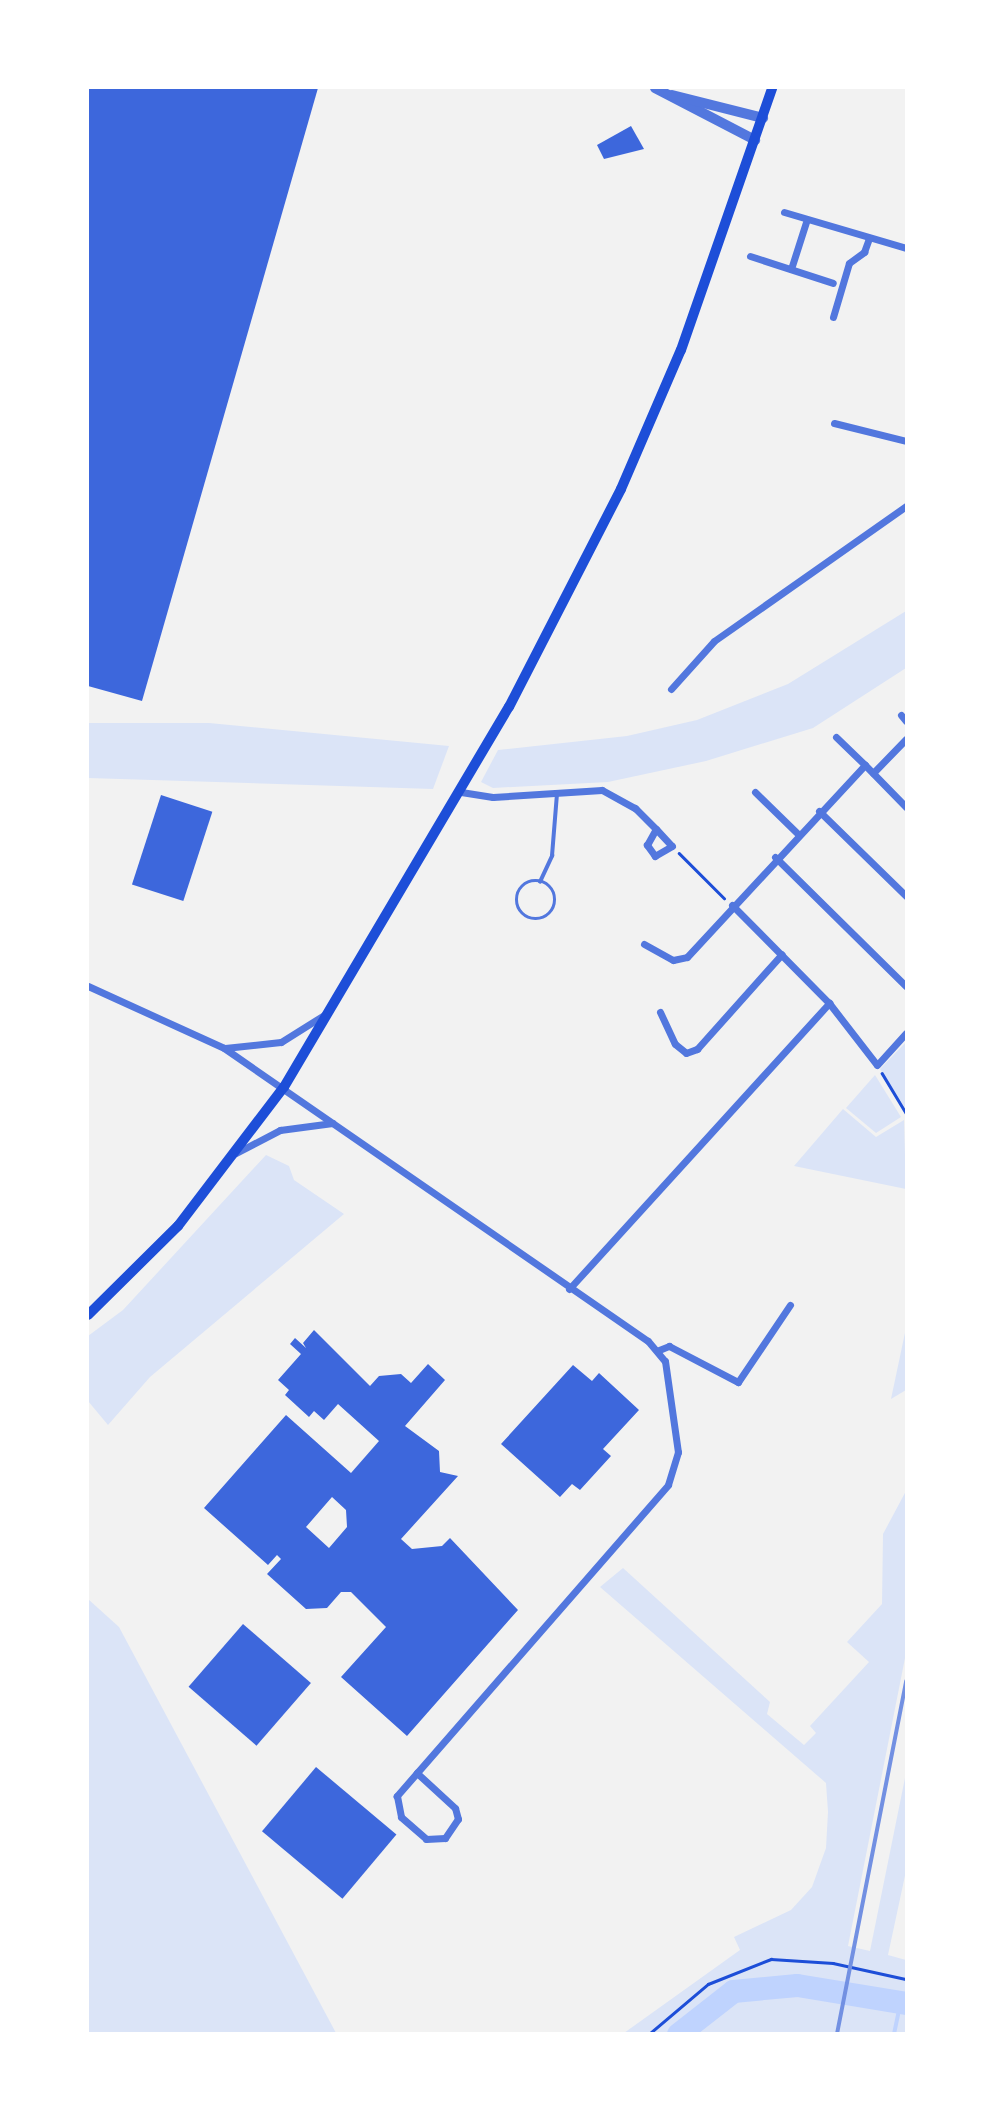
<!DOCTYPE html>
<style>
body{margin:0}
#map{position:relative;width:994px;height:2121px;overflow:hidden;background:#f2f2f2;font-family:"Alegreya Sans",sans-serif}
div>[style]{position:absolute}
[style*='--x']{left:calc(var(--x)*1px);top:calc(var(--y)*1px);width:calc(var(--w)*1px);rotate:calc(var(--a)*1deg)}
.green>*{inset:0;background:#dbe4f7}
.stream>*{height:3.5px;margin:-1.75px;padding:0 1.75px;transform-origin:1.75px;border-radius:1.75px;background:#bfd3fe}
.river>*{height:23px;margin:-11.5px;padding:0 11.5px;transform-origin:11.5px;border-radius:11.5px;background:#bfd3fe}
.building>*{inset:0;background:#3d67dc;transform-origin:0 0}
.path>*{height:2.5px;margin:-1.25px;padding:0 1.25px;transform-origin:1.25px;border-radius:1.25px;background:#1d4ed8}
.service>*{height:3.5px;margin:-1.75px;padding:0 1.75px;transform-origin:1.75px;border-radius:1.75px;background:#5277de}
.service>.ring{margin:-1.75px;padding:0;box-sizing:content-box;background:none;border:3.5px solid #5277de;border-radius:50%}
.minor>*{height:7px;margin:-3.5px;padding:0 3.5px;transform-origin:3.5px;border-radius:3.5px;background:#5277de}
.tertiary>*{height:10px;margin:-5px;padding:0 5px;transform-origin:5px;border-radius:5px;background:#5277de}
.secondary>*{height:10px;margin:-5px;padding:0 5px;transform-origin:5px;border-radius:5px;background:#1d4ed8}
.rail>*{height:3.5px;margin:-1.75px;padding:0 1.75px;transform-origin:1.75px;border-radius:1.75px;background:#7290e2}
span{translate:-50% -50%;white-space:nowrap;text-align:center;line-height:1.15;-webkit-text-stroke:7px #fff;paint-order:stroke}
.frame{position:absolute;inset:0;border:89px solid #fff;pointer-events:none}
</style>
<div id="map">
<div class="green">
<i style="clip-path:polygon(906px 611px,906px 668px,813px 728px,706px 761px,608px 782px,493px 788px,481px 782px,498px 750px,627px 736px,697px 720px,788px 684px)"></i>
<i style="clip-path:polygon(88px 723px,209px 723px,449px 746px,433px 789px,88px 778px)"></i>
<i style="clip-path:polygon(906px 1042px,906px 1109px,880px 1069px)"></i>
<i style="clip-path:polygon(875px 1075px,901px 1117px,876px 1133px,846px 1108px)"></i>
<i style="clip-path:polygon(843px 1109px,876px 1137px,904px 1120px,906px 1189px,794px 1166px)"></i>
<i style="clip-path:polygon(266px 1155px,289px 1166px,294px 1180px,344px 1214px,150px 1377px,108px 1425px,88px 1401px,88px 1336px,123px 1310px)"></i>
<i style="clip-path:polygon(906px 1328px,906px 1390px,891px 1399px)"></i>
<i style="clip-path:polygon(906px 1491px,906px 1653px,848px 1946px,870px 1951px,906px 1773px,906px 1871px,888px 1955px,906px 1960px,906px 2033px,624px 2033px,740px 1950px,734px 1937px,791px 1910px,812px 1887px,826px 1848px,828px 1812px,826px 1783px,600px 1587px,623px 1568px,770px 1702px,767px 1714px,804px 1745px,816px 1733px,810px 1726px,869px 1662px,847px 1642px,882px 1604px,883px 1534px)"></i>
<i style="clip-path:polygon(88px 1599px,119px 1627px,336px 2033px,88px 2033px)"></i>
</div>
<div class="stream">
<i style="--x:894;--y:2034;--w:33;--a:-78"></i>
</div>
<div class="river">
<i style="--x:678;--y:2034;--w:70;--a:-38"></i>
<i style="--x:733;--y:1991;--w:64;--a:-5.4"></i>
<i style="--x:797;--y:1985;--w:110;--a:9.4"></i>
</div>
<div class="building">
<i style="clip-path:polygon(88px 88px,318px 88px,142px 701px,88px 686px)"></i>
<i style="clip-path:polygon(631px 126px,644px 149px,604px 159px,597px 145px)"></i>
<i style="left:161px;top:795px;width:54px;height:94px;rotate:18deg"></i>
<i style="clip-path:polygon(evenodd,314px 1330px,370px 1386px,379px 1376px,401px 1374px,411px 1383px,428px 1364px,445px 1380px,405px 1426px,439px 1451px,440px 1472px,458px 1476px,401px 1539px,412px 1549px,442px 1546px,450px 1538px,518px 1610px,407px 1736px,341px 1677px,386px 1627px,351px 1592px,341px 1592px,327px 1608px,306px 1609px,267px 1574px,281px 1559px,277px 1555px,268px 1565px,204px 1508px,286px 1415px,351px 1473px,379px 1441px,338px 1404px,324px 1420px,314px 1411px,309px 1417px,285px 1395px,289px 1390px,278px 1380px,301px 1354px,290px 1344px,295px 1338px,306px 1348px,303px 1343px,314px 1330px,332px 1497px,346px 1510px,347px 1527px,329px 1548px,306px 1527px,332px 1497px)"></i>
<i style="clip-path:polygon(573px 1365px,592px 1381px,599px 1373px,639px 1410px,603px 1449px,611px 1456px,580px 1490px,572px 1484px,560px 1497px,501px 1444px)"></i>
<i style="left:243px;top:1624px;width:90px;height:83px;rotate:41deg"></i>
<i style="left:316px;top:1767px;width:105px;height:84px;rotate:40deg"></i>
</div>
<div class="path">
<i style="--x:679;--y:853;--w:64;--a:45"></i>
<i style="--x:882;--y:1073;--w:47;--a:59"></i>
<i style="--x:649;--y:2034;--w:77;--a:-40.3"></i>
<i style="--x:708;--y:1984;--w:68;--a:-21.6"></i>
<i style="--x:771;--y:1959;--w:62;--a:3.7"></i>
<i style="--x:833;--y:1963;--w:75;--a:12.4"></i>
</div>
<div class="service">
<i class="ring" style="left:517px;top:881px;width:34.5px;height:34.5px"></i>
<i style="--x:540;--y:882;--w:29;--a:-65"></i>
<i style="--x:552;--y:856;--w:62;--a:-85.4"></i>
</div>
<div class="minor">
<i style="--x:784;--y:212;--w:127;--a:16.4"></i>
<i style="--x:750;--y:256;--w:87;--a:18"></i>
<i style="--x:791;--y:269;--w:52;--a:-72.3"></i>
<i style="--x:833;--y:317;--w:56;--a:-73.5"></i>
<i style="--x:849;--y:263;--w:19;--a:-36"></i>
<i style="--x:864;--y:252;--w:15;--a:-70"></i>
<i style="--x:834;--y:423;--w:74;--a:14"></i>
<i style="--x:671;--y:689;--w:64;--a:-48.1"></i>
<i style="--x:714;--y:641;--w:235;--a:-35.1"></i>
<i style="--x:901;--y:715;--w:8;--a:50"></i>
<i style="--x:836;--y:737;--w:40;--a:44"></i>
<i style="--x:873;--y:773;--w:47;--a:-45.9"></i>
<i style="--x:461;--y:792;--w:32;--a:9"></i>
<i style="--x:493;--y:797;--w:109;--a:-3.7"></i>
<i style="--x:602;--y:790;--w:38;--a:29"></i>
<i style="--x:635;--y:808;--w:30;--a:45"></i>
<i style="--x:656;--y:829;--w:23;--a:47"></i>
<i style="--x:672;--y:846;--w:20;--a:150"></i>
<i style="--x:655;--y:856;--w:14;--a:-126"></i>
<i style="--x:647;--y:845;--w:18;--a:-61"></i>
<i style="--x:755;--y:792;--w:59;--a:44.3"></i>
<i style="--x:819;--y:811;--w:122;--a:44.3"></i>
<i style="--x:775;--y:857;--w:184;--a:44.6"></i>
<i style="--x:732;--y:905;--w:138;--a:45.3"></i>
<i style="--x:829;--y:1003;--w:78;--a:52.3"></i>
<i style="--x:877;--y:1065;--w:43;--a:-47.8"></i>
<i style="--x:644;--y:944;--w:33;--a:29"></i>
<i style="--x:673;--y:960;--w:14;--a:-12"></i>
<i style="--x:687;--y:957;--w:262;--a:-47.2"></i>
<i style="--x:865;--y:765;--w:59;--a:45.7"></i>
<i style="--x:88;--y:986;--w:149;--a:24.5"></i>
<i style="--x:224;--y:1048;--w:515;--a:34.65"></i>
<i style="--x:648;--y:1341;--w:26;--a:50"></i>
<i style="--x:665;--y:1361;--w:92;--a:81.9"></i>
<i style="--x:678;--y:1452;--w:34;--a:107"></i>
<i style="--x:668;--y:1485;--w:413;--a:131.1"></i>
<i style="--x:397;--y:1796;--w:21;--a:79"></i>
<i style="--x:401;--y:1817;--w:33;--a:41"></i>
<i style="--x:426;--y:1839;--w:19;--a:-3"></i>
<i style="--x:445;--y:1838;--w:23;--a:-56"></i>
<i style="--x:458;--y:1819;--w:11;--a:-105"></i>
<i style="--x:455;--y:1808;--w:52;--a:-137.4"></i>
<i style="--x:660;--y:1012;--w:35;--a:65"></i>
<i style="--x:675;--y:1044;--w:14;--a:39"></i>
<i style="--x:686;--y:1053;--w:12;--a:-20"></i>
<i style="--x:697;--y:1049;--w:127;--a:-48.2"></i>
<i style="--x:225;--y:1048;--w:56;--a:-6.1"></i>
<i style="--x:281;--y:1042;--w:51;--a:-32.1"></i>
<i style="--x:236;--y:1153;--w:50;--a:-27.6"></i>
<i style="--x:280;--y:1130;--w:53;--a:-7.5"></i>
<i style="--x:569;--y:1289;--w:387;--a:-47.7"></i>
<i style="--x:659;--y:1350;--w:11;--a:-22"></i>
<i style="--x:669;--y:1346;--w:78;--a:27.6"></i>
<i style="--x:738;--y:1382;--w:93;--a:-56"></i>
</div>
<div class="tertiary">
<i style="--x:655;--y:88;--w:113;--a:27.5"></i>
<i style="--x:672;--y:95;--w:94;--a:14.2"></i>
</div>
<div class="secondary">
<i style="--x:88;--y:1315;--w:127;--a:-44.7"></i>
<i style="--x:178;--y:1226;--w:175;--a:-52.7"></i>
<i style="--x:284;--y:1087;--w:442;--a:-59.4"></i>
<i style="--x:509;--y:707;--w:245;--a:-62.8"></i>
<i style="--x:621;--y:489;--w:151;--a:-66.7"></i>
<i style="--x:681;--y:350;--w:277;--a:-70.8"></i>
</div>
<div class="rail">
<i style="--x:837;--y:2034;--w:359;--a:-78.9"></i>
</div>
<div class="frame"></div>
</div>
